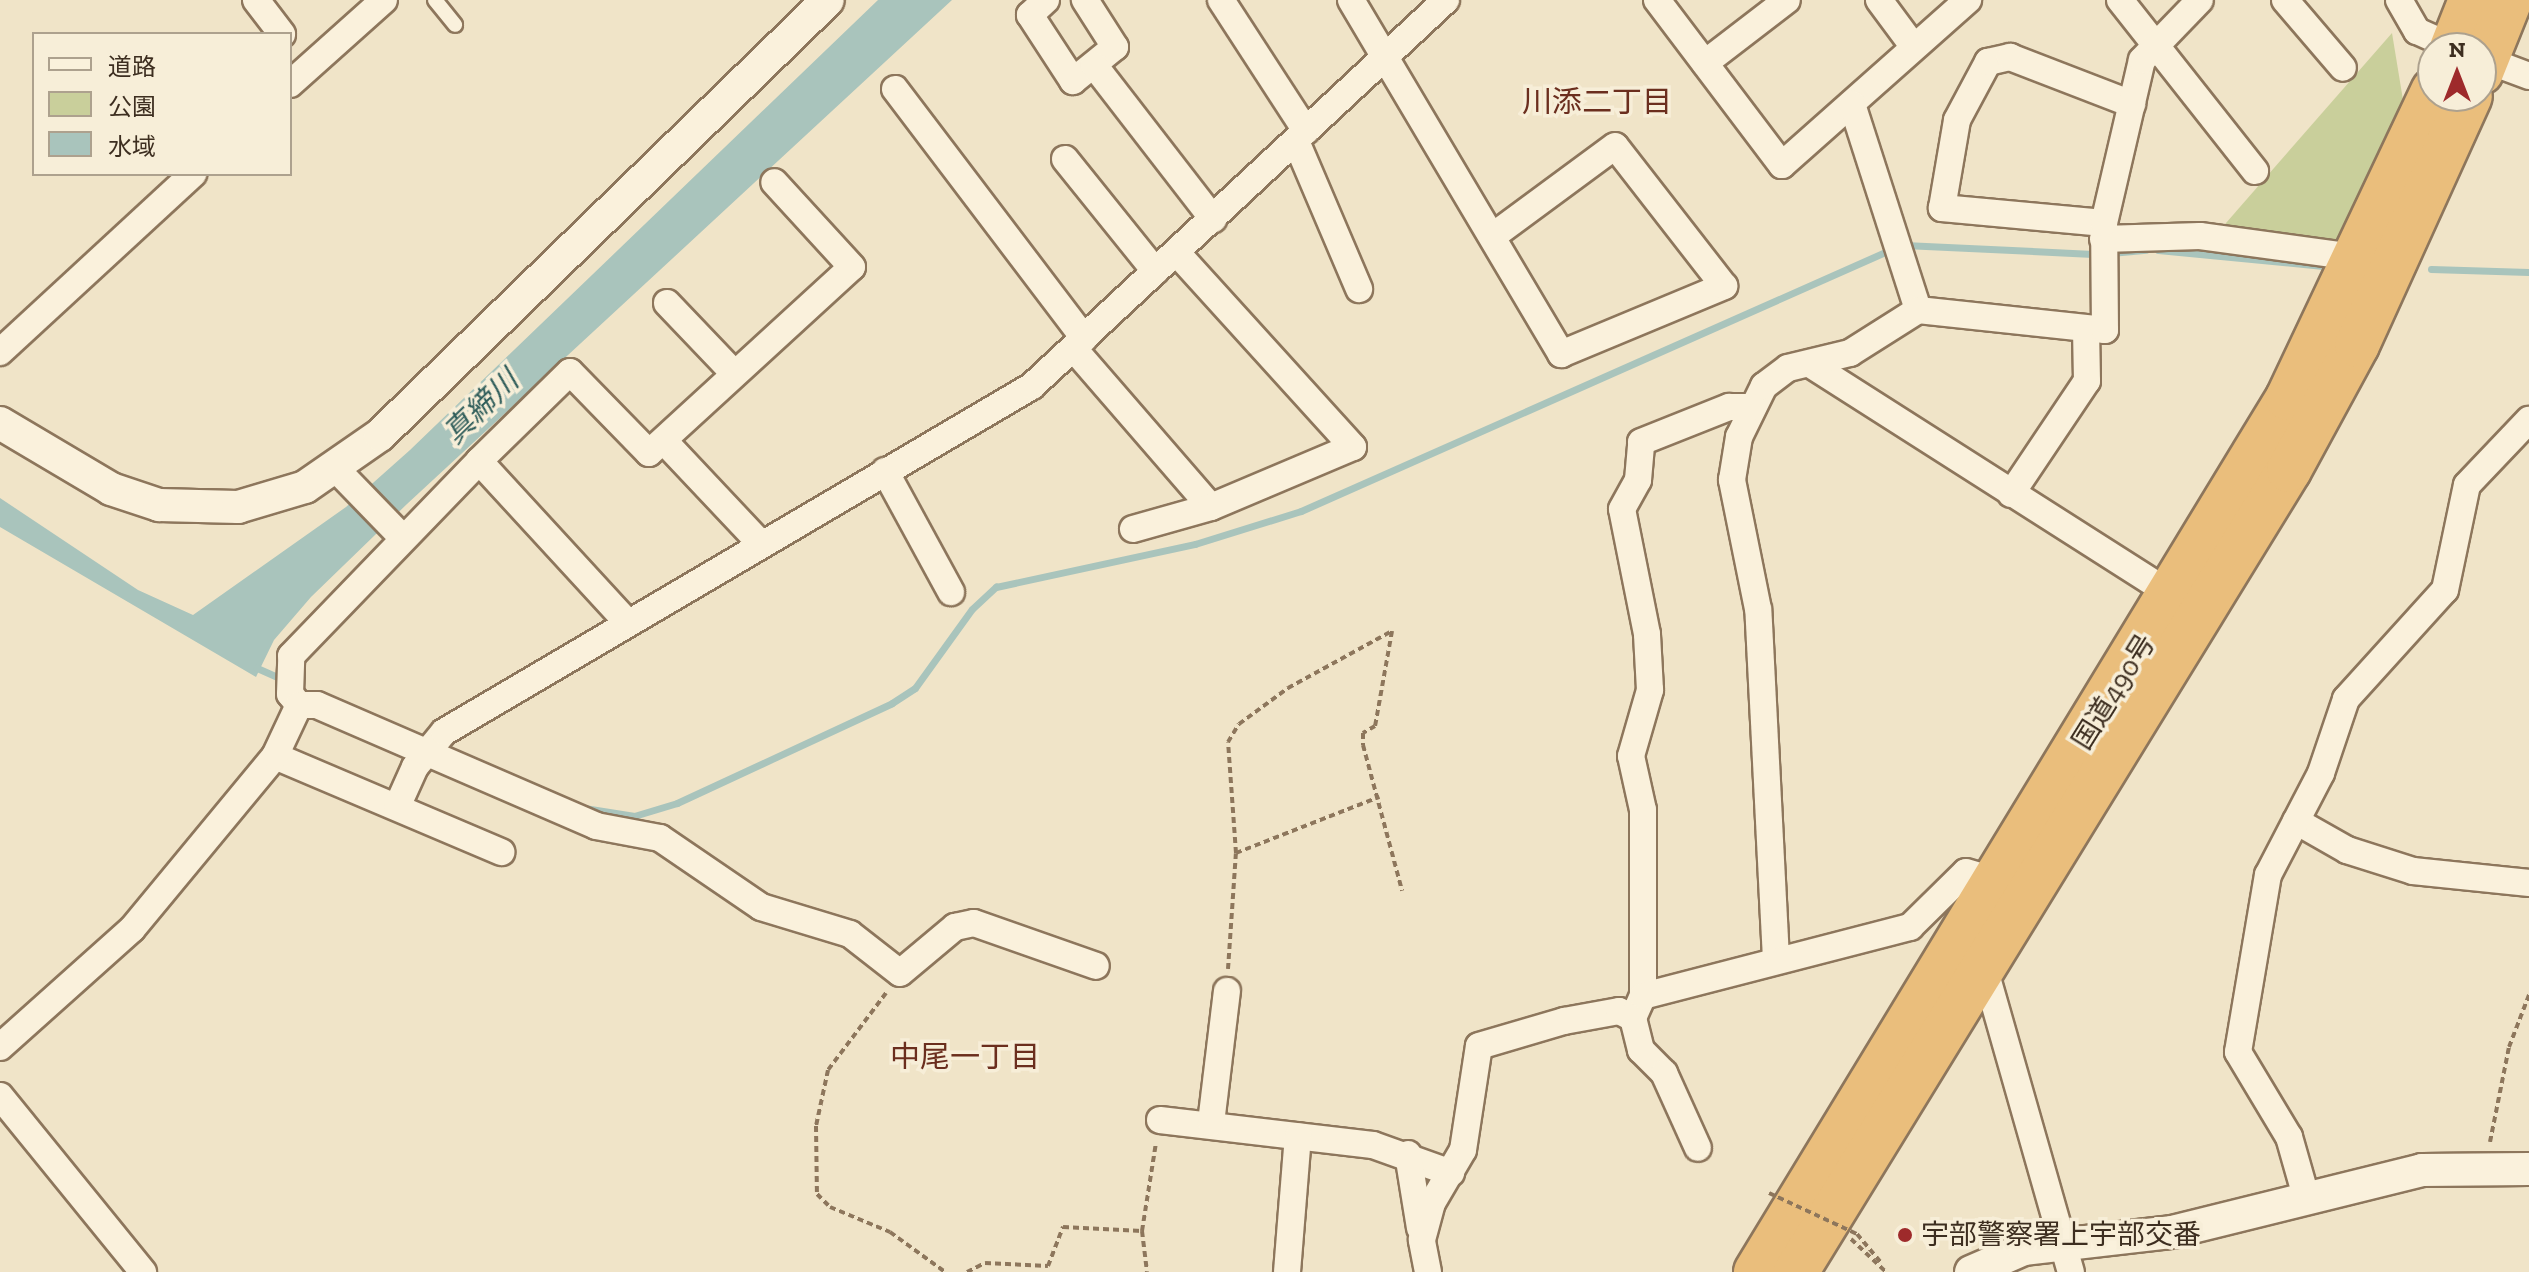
<!DOCTYPE html>
<meta charset="utf-8">
<style>
body{margin:0}
#map{position:relative;width:2529px;height:1272px;overflow:hidden;background:#f0e4c8;font-family:"Zilla Slab","Noto Sans JP",serif}
div>[style]{position:absolute}
[style*='--x']{left:calc(var(--x)*1px);top:calc(var(--y)*1px);width:calc(var(--w)*1px);rotate:calc(var(--a)*1deg)}
.green>*{inset:0;background:#c9cf9b}
.water>*{inset:0;background:#a9c4bc}
.stream>*{height:7px;margin:-3.5px;padding:0 3.5px;transform-origin:3.5px;border-radius:3.5px;background:#a9c4bc}
.path>*{height:4px;margin-top:-2px;transform-origin:0;background:repeating-linear-gradient(90deg,#8d765c 0 6px,transparent 0 10px)}
.roads{filter:drop-shadow(2px 0 #8d765c) drop-shadow(-2px 0 #8d765c) drop-shadow(0 2px #8d765c) drop-shadow(0 -2px #8d765c)}
.service>*{height:14px;margin:-7px;padding:0 7px;transform-origin:7px;border-radius:7px;background:#faf1dc}
.minor>*{height:26px;margin:-13px;padding:0 13px;transform-origin:13px;border-radius:13px;background:#faf1dc}
.tertiary>*{height:32px;margin:-16px;padding:0 16px;transform-origin:16px;border-radius:16px;background:#faf1dc}
.trunk>*{height:44px;margin:-22px;padding:0 22px;transform-origin:22px;border-radius:22px;background:#eabe7c}
.path-bridge>*{height:4px;margin-top:-2px;transform-origin:0;background:repeating-linear-gradient(90deg,#8d765c 0 6px,transparent 0 10px)}
.dots>*{width:22px;height:22px;translate:-50% -50%;box-sizing:border-box;border:4px solid #f7eed8;border-radius:50%}
span{translate:-50% -50%;white-space:nowrap;text-align:center;line-height:1.15;-webkit-text-stroke:7px #f7eed8;paint-order:stroke}
.street-label{font-size:28px;color:#3d2e20}
.poi-label{font-size:28px;color:#3d2e20}
.left{translate:0 -50%;text-align:left}
.neighbourhood-label{font-size:30px;color:#6b2e1e}
.water-label{font-size:30px;color:#2f5d5a;font-style:italic}
.legend{position:absolute;left:32px;top:32px;width:260px;height:144px;box-sizing:border-box;background:#f7eed8;border:2px solid #ada18e;margin:0;padding:10px 14px;list-style:none;font-size:24px;color:#3d2e20}
.legend li{display:flex;align-items:center;gap:16px;height:40px}
.legend b{width:40px;border:2px solid #ada18e}
.north{position:absolute;left:2417px;top:32px;width:80px;height:80px;box-sizing:border-box;background:#f7eed8;border:2px solid #ada18e;border-radius:50%;rotate:0deg;font-size:22px;font-weight:700;line-height:32px;text-align:center;color:#3d2e20}
.north::after{content:'';display:block;margin:auto;width:28px;height:36px;background:#9e2a2b;clip-path:polygon(50% 0,100% 100%,50% 72%,0 100%)}
</style>
<div id="map">
<div class="green">
<i style="clip-path:polygon(2392px 33px,2403px 100px,2335px 244px,2219px 231px)"></i>
</div>
<div class="water">
<i style="clip-path:polygon(878px 0,952px 0,407px 504px,311px 597px,274px 640px,256px 677px,0 527px,0 498px,138px 590px,193px 615px,346px 507px,410px 450px)"></i>
</div>
<div class="stream">
<i style="--x:1904;--y:245;--w:194;--a:2.7"></i>
<i style="--x:2158;--y:250;--w:166;--a:5.5"></i>
<i style="--x:2110;--y:253;--w:36;--a:-5"></i>
<i style="--x:2431;--y:269;--w:98;--a:1.8"></i>
<i style="--x:257;--y:668;--w:32;--a:24"></i>
<i style="--x:584;--y:808;--w:51;--a:9.1"></i>
<i style="--x:634;--y:816;--w:45;--a:-16.8"></i>
<i style="--x:677;--y:803;--w:237;--a:-24.9"></i>
<i style="--x:892;--y:703;--w:27;--a:-33"></i>
<i style="--x:915;--y:688;--w:97;--a:-54.2"></i>
<i style="--x:972;--y:609;--w:33;--a:-43"></i>
<i style="--x:996;--y:587;--w:204;--a:-12.2"></i>
<i style="--x:1195;--y:544;--w:111;--a:-17.3"></i>
<i style="--x:1301;--y:511;--w:646;--a:-23.91"></i>
</div>
<div class="path">
<i style="--x:1236;--y:853;--w:154;--a:-21.4"></i>
<i style="--x:1228;--y:969;--w:116;--a:-86.1"></i>
<i style="--x:1236;--y:853;--w:111;--a:-94.1"></i>
<i style="--x:1228;--y:742;--w:21;--a:-59"></i>
<i style="--x:1239;--y:724;--w:61;--a:-36.3"></i>
<i style="--x:1288;--y:688;--w:119;--a:-28.7"></i>
<i style="--x:1392;--y:631;--w:97;--a:100.1"></i>
<i style="--x:1375;--y:726;--w:14;--a:150"></i>
<i style="--x:1363;--y:733;--w:12;--a:90"></i>
<i style="--x:1363;--y:745;--w:151;--a:75"></i>
<i style="--x:886;--y:993;--w:96;--a:127"></i>
<i style="--x:828;--y:1070;--w:57;--a:102.1"></i>
<i style="--x:816;--y:1126;--w:68;--a:89.2"></i>
<i style="--x:817;--y:1194;--w:18;--a:45"></i>
<i style="--x:830;--y:1207;--w:65;--a:22.6"></i>
<i style="--x:890;--y:1232;--w:68;--a:36"></i>
<i style="--x:2490;--y:1142;--w:97;--a:-78.7"></i>
<i style="--x:2509;--y:1047;--w:56;--a:-69"></i>
<i style="--x:1142;--y:1231;--w:41;--a:83"></i>
<i style="--x:1857;--y:1234;--w:38;--a:50"></i>
<i style="--x:1851;--y:1239;--w:48;--a:43.3"></i>
<i style="--x:967;--y:1272;--w:20;--a:-27"></i>
<i style="--x:985;--y:1263;--w:63;--a:2.7"></i>
<i style="--x:1048;--y:1266;--w:42;--a:-69"></i>
<i style="--x:1063;--y:1227;--w:79;--a:2.9"></i>
<i style="--x:1142;--y:1231;--w:89;--a:-81"></i>
</div>
<div class="roads">
<div class="service">
<i style="--x:435;--y:0;--w:32;--a:51"></i>
</div>
<div class="minor">
<i style="--x:256;--y:0;--w:43;--a:52.6"></i>
<i style="--x:1046;--y:0;--w:22;--a:137"></i>
<i style="--x:1030;--y:15;--w:79;--a:56.9"></i>
<i style="--x:1073;--y:81;--w:54;--a:-39"></i>
<i style="--x:1115;--y:47;--w:56;--a:-122.6"></i>
<i style="--x:1221;--y:0;--w:156;--a:57"></i>
<i style="--x:1351;--y:0;--w:412;--a:59.3"></i>
<i style="--x:1561;--y:354;--w:177;--a:-22.6"></i>
<i style="--x:1724;--y:286;--w:177;--a:-127.9"></i>
<i style="--x:1615;--y:146;--w:152;--a:143.6"></i>
<i style="--x:1657;--y:0;--w:207;--a:52.9"></i>
<i style="--x:1782;--y:165;--w:249;--a:-41.6"></i>
<i style="--x:1879;--y:0;--w:57;--a:53.5"></i>
<i style="--x:2120;--y:0;--w:218;--a:51.7"></i>
<i style="--x:2285;--y:0;--w:89;--a:49.5"></i>
<i style="--x:2399;--y:0;--w:36;--a:60"></i>
<i style="--x:2417;--y:31;--w:42;--a:24.1"></i>
<i style="--x:2481;--y:58;--w:51;--a:20.6"></i>
<i style="--x:1705;--y:63;--w:103;--a:-37.5"></i>
<i style="--x:1094;--y:65;--w:195;--a:52.3"></i>
<i style="--x:290;--y:84;--w:126;--a:-41.8"></i>
<i style="--x:895;--y:89;--w:313;--a:52.8"></i>
<i style="--x:1852;--y:104;--w:216;--a:72.2"></i>
<i style="--x:1296;--y:141;--w:161;--a:66.9"></i>
<i style="--x:1065;--y:159;--w:144;--a:51.2"></i>
<i style="--x:2104;--y:223;--w:163;--a:-174.7"></i>
<i style="--x:1942;--y:208;--w:89;--a:-80.3"></i>
<i style="--x:1957;--y:120;--w:66;--a:-61.9"></i>
<i style="--x:1988;--y:62;--w:23;--a:-13"></i>
<i style="--x:2010;--y:57;--w:131;--a:21.1"></i>
<i style="--x:2103;--y:239;--w:97;--a:-1.8"></i>
<i style="--x:2200;--y:236;--w:162;--a:7.8"></i>
<i style="--x:667;--y:303;--w:95;--a:46.3"></i>
<i style="--x:1074;--y:349;--w:209;--a:49.1"></i>
<i style="--x:0;--y:352;--w:263;--a:-42.7"></i>
<i style="--x:1810;--y:364;--w:440;--a:32.5"></i>
<i style="--x:664;--y:441;--w:141;--a:46.7"></i>
<i style="--x:479;--y:461;--w:127;--a:-44.4"></i>
<i style="--x:570;--y:372;--w:113;--a:45.7"></i>
<i style="--x:649;--y:453;--w:275;--a:-42.5"></i>
<i style="--x:852;--y:267;--w:115;--a:-132.5"></i>
<i style="--x:336;--y:469;--w:93;--a:45.9"></i>
<i style="--x:885;--y:471;--w:138;--a:61.4"></i>
<i style="--x:2011;--y:494;--w:136;--a:-56.1"></i>
<i style="--x:2087;--y:381;--w:50;--a:-91.1"></i>
<i style="--x:1133;--y:529;--w:81;--a:-15.8"></i>
<i style="--x:1211;--y:507;--w:154;--a:-22.9"></i>
<i style="--x:1353;--y:447;--w:262;--a:-132.2"></i>
<i style="--x:299;--y:705;--w:14;--a:-129"></i>
<i style="--x:290;--y:694;--w:38;--a:-88"></i>
<i style="--x:291;--y:656;--w:271;--a:-46"></i>
<i style="--x:479;--y:461;--w:216;--a:47.4"></i>
<i style="--x:275;--y:756;--w:246;--a:23"></i>
<i style="--x:397;--y:807;--w:44;--a:-65.8"></i>
<i style="--x:415;--y:767;--w:45;--a:-50.4"></i>
<i style="--x:444;--y:732;--w:682;--a:-30.47"></i>
<i style="--x:1032;--y:386;--w:566;--a:-43"></i>
<i style="--x:2296;--y:821;--w:59;--a:29.6"></i>
<i style="--x:2347;--y:850;--w:69;--a:17.7"></i>
<i style="--x:2413;--y:871;--w:117;--a:5.9"></i>
<i style="--x:1776;--y:959;--w:350;--a:-92.9"></i>
<i style="--x:1758;--y:609;--w:132;--a:-101.4"></i>
<i style="--x:1732;--y:480;--w:44;--a:-80.8"></i>
<i style="--x:1739;--y:437;--w:57;--a:-63.9"></i>
<i style="--x:1764;--y:386;--w:30;--a:-37"></i>
<i style="--x:1788;--y:368;--w:64;--a:-13.6"></i>
<i style="--x:1850;--y:353;--w:80;--a:-32.3"></i>
<i style="--x:1918;--y:310;--w:188;--a:6.1"></i>
<i style="--x:2105;--y:330;--w:107;--a:-90.5"></i>
<i style="--x:2104;--y:223;--w:167;--a:-76.9"></i>
<i style="--x:2142;--y:60;--w:83;--a:-46"></i>
<i style="--x:1984;--y:967;--w:317;--a:74.1"></i>
<i style="--x:1643;--y:996;--w:186;--a:-90"></i>
<i style="--x:1643;--y:810;--w:55;--a:-102.5"></i>
<i style="--x:1631;--y:756;--w:69;--a:-73.9"></i>
<i style="--x:1650;--y:690;--w:56;--a:-93.1"></i>
<i style="--x:1647;--y:634;--w:127;--a:-101.3"></i>
<i style="--x:1622;--y:509;--w:33;--a:-61"></i>
<i style="--x:1638;--y:480;--w:38;--a:-85"></i>
<i style="--x:1641;--y:442;--w:95;--a:-21.7"></i>
<i style="--x:1729;--y:407;--w:24;--a:0"></i>
<i style="--x:1633;--y:1018;--w:33;--a:76"></i>
<i style="--x:1641;--y:1050;--w:33;--a:45"></i>
<i style="--x:1664;--y:1073;--w:82;--a:65.6"></i>
<i style="--x:0;--y:1047;--w:177;--a:-41.8"></i>
<i style="--x:132;--y:929;--w:224;--a:-50.4"></i>
<i style="--x:275;--y:756;--w:56;--a:-64.8"></i>
<i style="--x:299;--y:705;--w:18;--a:0"></i>
<i style="--x:317;--y:705;--w:304;--a:23.4"></i>
<i style="--x:596;--y:826;--w:65;--a:10.6"></i>
<i style="--x:660;--y:838;--w:122;--a:34.3"></i>
<i style="--x:761;--y:907;--w:93;--a:16.9"></i>
<i style="--x:850;--y:934;--w:63;--a:38"></i>
<i style="--x:900;--y:973;--w:72;--a:-39.9"></i>
<i style="--x:955;--y:927;--w:19;--a:-12"></i>
<i style="--x:974;--y:923;--w:129;--a:19.4"></i>
<i style="--x:0;--y:1096;--w:227;--a:50.9"></i>
<i style="--x:1160;--y:1120;--w:214;--a:6.7"></i>
<i style="--x:1373;--y:1145;--w:83;--a:19.7"></i>
<i style="--x:1211;--y:1123;--w:133;--a:-83.1"></i>
<i style="--x:1408;--y:1154;--w:75;--a:80.8"></i>
<i style="--x:2307;--y:1200;--w:66;--a:-105.9"></i>
<i style="--x:2289;--y:1137;--w:99;--a:-121"></i>
<i style="--x:2238;--y:1052;--w:180;--a:-80.4"></i>
<i style="--x:2268;--y:875;--w:115;--a:-62.5"></i>
<i style="--x:2321;--y:773;--w:78;--a:-71.3"></i>
<i style="--x:2346;--y:699;--w:147;--a:-47.8"></i>
<i style="--x:2445;--y:590;--w:107;--a:-78.2"></i>
<i style="--x:2467;--y:485;--w:90;--a:-46.4"></i>
<i style="--x:1287;--y:1272;--w:136;--a:-85.4"></i>
<i style="--x:1428;--y:1272;--w:33;--a:-101"></i>
<i style="--x:1422;--y:1240;--w:38;--a:-75"></i>
<i style="--x:1432;--y:1203;--w:61;--a:-59.7"></i>
<i style="--x:1463;--y:1150;--w:105;--a:-81.3"></i>
<i style="--x:1479;--y:1046;--w:89;--a:-16.4"></i>
<i style="--x:1564;--y:1021;--w:56;--a:-10.3"></i>
<i style="--x:1619;--y:1011;--w:16;--a:27"></i>
<i style="--x:1633;--y:1018;--w:24;--a:-66"></i>
<i style="--x:1643;--y:996;--w:276;--a:-14.5"></i>
<i style="--x:1910;--y:927;--w:78;--a:-44.5"></i>
<i style="--x:1966;--y:872;--w:42;--a:16.7"></i>
</div>
<div class="tertiary">
<i style="--x:0;--y:423;--w:129;--a:30.7"></i>
<i style="--x:111;--y:489;--w:51;--a:18.4"></i>
<i style="--x:159;--y:505;--w:79;--a:1.5"></i>
<i style="--x:238;--y:507;--w:70;--a:-16.6"></i>
<i style="--x:305;--y:487;--w:91;--a:-34.7"></i>
<i style="--x:380;--y:435;--w:624;--a:-44.16"></i>
<i style="--x:1971;--y:1272;--w:58;--a:-23.5"></i>
<i style="--x:2024;--y:1249;--w:149;--a:-6.6"></i>
<i style="--x:2172;--y:1232;--w:258;--a:-13.9"></i>
<i style="--x:2422;--y:1170;--w:107;--a:-0.5"></i>
</div>
<div class="trunk">
<i style="--x:2452;--y:48;--w:52;--a:-68.4"></i>
<i style="--x:2481;--y:72;--w:78;--a:-68.1"></i>
<i style="--x:1756;--y:1272;--w:1023;--a:-58.67"></i>
<i style="--x:2288;--y:398;--w:340;--a:-64.7"></i>
<i style="--x:1796;--y:1272;--w:941;--a:-58.42"></i>
<i style="--x:2289;--y:470;--w:142;--a:-61.5"></i>
<i style="--x:2357;--y:345;--w:273;--a:-65.6"></i>
</div>
</div>
<div class="path-bridge">
<i style="--x:1769;--y:1193;--w:97;--a:25"></i>
</div>
<div class="dots">
<i style="left:1905px;top:1235px;background:#9e2a2b"></i>
</div>
<div class="street-label">
<span style="left:2114px;top:692px;rotate:-58deg">国道490号</span>
</div>
<div class="poi-label">
<span class="left" style="left:1921px;top:1235px">宇部警察署上宇部交番</span>
</div>
<div class="neighbourhood-label">
<span style="left:1597px;top:102px">川添二丁目</span>
<span style="left:965px;top:1057px">中尾一丁目</span>
</div>
<div class="water-label">
<span style="left:481px;top:407px;rotate:-44deg">真締川</span>
</div>
<ul class="legend">
<li><b style="height:10px;background:#faf1dc"></b>道路</li>
<li><b style="height:22px;background:#c9cf9b"></b>公園</li>
<li><b style="height:22px;background:#a9c4bc"></b>水域</li>
</ul>
<div class="north">N</div>
</div>
